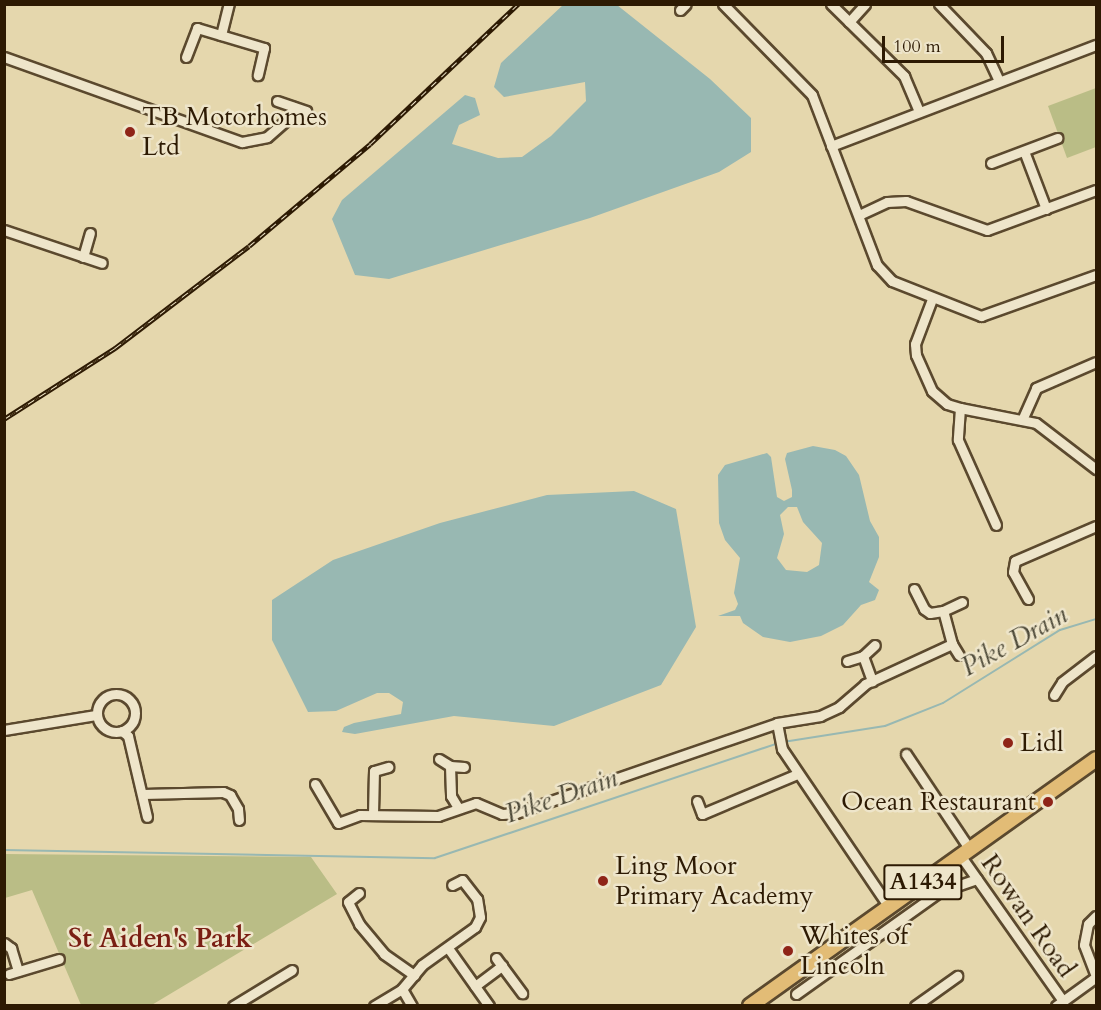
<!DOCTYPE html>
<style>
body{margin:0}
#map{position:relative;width:1101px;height:1010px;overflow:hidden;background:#e5d7ad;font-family:Cardo,serif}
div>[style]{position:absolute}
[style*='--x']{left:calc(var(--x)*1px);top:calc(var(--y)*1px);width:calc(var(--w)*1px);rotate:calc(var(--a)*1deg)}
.green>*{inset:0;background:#babd86}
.water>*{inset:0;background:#98b8b2}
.stream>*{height:2px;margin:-1px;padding:0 1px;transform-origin:1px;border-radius:1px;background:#98b8b2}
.roads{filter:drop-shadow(2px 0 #5b492e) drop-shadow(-2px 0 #5b492e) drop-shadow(0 2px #5b492e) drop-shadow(0 -2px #5b492e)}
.street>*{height:9px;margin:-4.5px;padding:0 4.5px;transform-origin:4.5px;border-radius:4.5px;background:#eee5ca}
.street>.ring{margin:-4.5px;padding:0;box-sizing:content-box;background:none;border:9px solid #eee5ca;border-radius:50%}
.primary>*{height:14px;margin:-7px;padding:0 7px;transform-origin:7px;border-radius:7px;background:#e2bc76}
.rail>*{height:4.5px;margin-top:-2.25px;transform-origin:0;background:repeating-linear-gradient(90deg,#eee5ca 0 7px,#2d1a03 0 14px);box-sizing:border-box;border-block:2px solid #2d1a03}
.dots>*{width:16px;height:16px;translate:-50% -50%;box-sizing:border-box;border:3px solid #eee5ca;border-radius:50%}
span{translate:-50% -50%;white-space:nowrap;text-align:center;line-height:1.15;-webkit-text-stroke:5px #eee5ca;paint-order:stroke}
.shield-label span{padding:2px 4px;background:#eee5ca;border:2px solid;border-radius:4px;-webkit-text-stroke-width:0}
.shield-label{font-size:24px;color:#2d1a03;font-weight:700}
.poi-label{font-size:26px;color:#2d1a03}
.left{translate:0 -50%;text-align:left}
.right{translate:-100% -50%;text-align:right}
.street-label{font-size:26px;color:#2d1a03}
.water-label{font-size:27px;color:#4d4938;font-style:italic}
.neighbourhood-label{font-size:27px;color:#7a1f14;font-weight:700}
.frame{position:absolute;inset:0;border:6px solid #2d1a03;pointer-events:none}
.scale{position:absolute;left:882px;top:36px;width:122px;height:27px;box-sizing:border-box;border:3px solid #2d1a03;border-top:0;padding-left:8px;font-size:18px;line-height:21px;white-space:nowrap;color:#2d1a03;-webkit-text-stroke:4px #eee5ca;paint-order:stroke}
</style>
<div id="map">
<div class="green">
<i style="clip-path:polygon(1096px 88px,1096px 147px,1067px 158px,1048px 106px)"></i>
<i style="clip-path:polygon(5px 854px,311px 857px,337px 894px,150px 1006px,81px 1005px,32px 890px,5px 898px)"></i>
</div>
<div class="water">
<i style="clip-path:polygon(563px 5px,617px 5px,710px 79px,751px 118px,751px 152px,719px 172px,590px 218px,389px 279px,355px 275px,332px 219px,342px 200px,465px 95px,475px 98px,480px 115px,459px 125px,452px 144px,498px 158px,522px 157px,551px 136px,586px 101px,585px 82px,504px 97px,494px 87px,501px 63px)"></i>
<i style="clip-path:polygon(evenodd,813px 446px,835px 450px,846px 456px,859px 475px,870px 521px,879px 537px,879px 557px,869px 582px,879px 590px,875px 600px,861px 605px,843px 625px,821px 636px,790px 642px,763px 637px,743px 623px,740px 616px,718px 616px,735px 610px,738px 604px,734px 593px,740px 558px,725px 540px,719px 523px,718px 475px,725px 465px,767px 453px,771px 457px,777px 497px,784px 501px,792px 497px,792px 490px,785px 459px,787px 453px,813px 446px,788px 507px,797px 507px,803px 522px,822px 543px,819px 565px,807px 572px,786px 570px,777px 558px,784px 534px,780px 515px,788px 507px)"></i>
<i style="clip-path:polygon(634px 491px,676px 509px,696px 627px,661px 685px,554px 726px,454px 716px,355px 734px,342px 732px,344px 727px,354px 723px,401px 714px,403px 702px,389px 693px,377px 693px,336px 711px,308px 712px,272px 640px,272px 600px,333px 560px,440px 523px,547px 495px)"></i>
</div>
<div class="stream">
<i style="--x:783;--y:742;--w:103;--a:-8.9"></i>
<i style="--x:885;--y:726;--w:62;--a:-21.6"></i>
<i style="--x:943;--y:703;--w:138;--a:-32"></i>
<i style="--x:1060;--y:630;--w:38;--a:-17"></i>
<i style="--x:4;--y:850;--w:431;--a:1.1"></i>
<i style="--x:435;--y:858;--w:362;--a:-18.5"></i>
</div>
<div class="roads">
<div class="street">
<i style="--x:723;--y:4;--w:127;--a:45.6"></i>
<i style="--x:812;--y:95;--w:182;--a:69.1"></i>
<i style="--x:877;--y:265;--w:22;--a:47"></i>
<i style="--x:892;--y:281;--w:96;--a:21.5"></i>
<i style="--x:981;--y:316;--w:122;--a:-19.6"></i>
<i style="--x:831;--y:4;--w:103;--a:44.6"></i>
<i style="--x:904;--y:76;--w:39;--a:67"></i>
<i style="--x:939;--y:4;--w:68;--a:46.2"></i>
<i style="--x:986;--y:53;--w:31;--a:65"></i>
<i style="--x:680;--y:10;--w:8;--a:-45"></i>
<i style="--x:849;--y:22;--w:24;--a:-48"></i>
<i style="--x:221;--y:35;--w:32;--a:-76"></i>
<i style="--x:4;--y:57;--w:253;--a:19.7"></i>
<i style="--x:242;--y:142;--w:25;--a:-11"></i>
<i style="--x:267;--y:137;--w:29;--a:-41"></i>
<i style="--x:289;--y:118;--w:12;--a:-70"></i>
<i style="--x:186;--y:57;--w:31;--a:-69"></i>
<i style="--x:197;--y:28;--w:70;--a:16.6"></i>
<i style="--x:264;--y:48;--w:28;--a:103"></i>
<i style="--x:277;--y:101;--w:31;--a:19"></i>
<i style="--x:831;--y:146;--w:284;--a:-20.9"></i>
<i style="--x:1024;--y:151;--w:62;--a:69.2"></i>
<i style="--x:991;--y:163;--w:71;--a:-20.7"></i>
<i style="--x:859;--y:215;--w:31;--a:-25"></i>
<i style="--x:887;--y:202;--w:19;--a:-3"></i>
<i style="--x:906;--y:201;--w:86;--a:19.7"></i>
<i style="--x:987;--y:230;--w:116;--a:-20.2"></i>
<i style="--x:4;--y:230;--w:103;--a:18.6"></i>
<i style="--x:83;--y:257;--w:25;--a:-74"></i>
<i style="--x:932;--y:299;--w:48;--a:110.7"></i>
<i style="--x:915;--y:344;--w:11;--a:85"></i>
<i style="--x:916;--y:355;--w:39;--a:66"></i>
<i style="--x:932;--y:391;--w:20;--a:41"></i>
<i style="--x:947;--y:404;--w:14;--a:17"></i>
<i style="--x:960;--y:408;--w:77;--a:11.2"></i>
<i style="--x:1036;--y:423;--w:76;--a:37.5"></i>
<i style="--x:960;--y:408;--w:32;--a:94"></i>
<i style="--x:958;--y:440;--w:93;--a:65.9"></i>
<i style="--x:1022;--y:420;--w:35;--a:-66"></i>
<i style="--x:1036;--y:388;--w:65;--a:-23.4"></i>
<i style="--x:914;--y:589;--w:22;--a:63"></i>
<i style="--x:924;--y:609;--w:7;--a:34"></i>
<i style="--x:930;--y:613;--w:13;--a:-9"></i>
<i style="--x:1028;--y:599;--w:31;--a:-119"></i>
<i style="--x:1013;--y:572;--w:11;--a:-80"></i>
<i style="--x:1015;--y:561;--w:88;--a:-23.4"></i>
<i style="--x:952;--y:644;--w:13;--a:58"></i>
<i style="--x:863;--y:656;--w:16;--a:-43"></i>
<i style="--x:847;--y:661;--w:17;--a:-17"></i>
<i style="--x:863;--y:656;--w:27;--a:70"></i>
<i class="ring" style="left:97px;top:694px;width:29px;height:29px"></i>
<i style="--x:1054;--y:695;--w:15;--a:-58"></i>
<i style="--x:1062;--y:682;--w:43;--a:-37.4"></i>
<i style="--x:4;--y:730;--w:93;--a:-9.3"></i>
<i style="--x:122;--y:731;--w:8;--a:40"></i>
<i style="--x:128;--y:736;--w:83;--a:76.8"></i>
<i style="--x:906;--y:754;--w:113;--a:56.2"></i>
<i style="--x:439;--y:759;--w:13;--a:32"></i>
<i style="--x:450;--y:766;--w:14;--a:4"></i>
<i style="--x:450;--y:766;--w:30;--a:88"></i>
<i style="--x:451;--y:796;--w:12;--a:59"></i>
<i style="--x:315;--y:784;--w:45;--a:59.5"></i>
<i style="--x:338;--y:823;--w:23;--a:-20"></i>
<i style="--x:360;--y:815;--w:78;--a:0.7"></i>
<i style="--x:438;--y:816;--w:40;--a:-18.9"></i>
<i style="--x:476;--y:803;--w:28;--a:23"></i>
<i style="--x:502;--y:814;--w:14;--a:-4"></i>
<i style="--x:516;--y:813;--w:276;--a:-19"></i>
<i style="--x:143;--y:794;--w:80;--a:-1.4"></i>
<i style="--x:223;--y:792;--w:8;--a:23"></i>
<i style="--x:230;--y:795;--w:16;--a:60"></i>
<i style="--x:238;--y:809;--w:11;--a:85"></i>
<i style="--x:697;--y:801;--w:14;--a:69"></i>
<i style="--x:702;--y:814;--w:103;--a:-22.8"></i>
<i style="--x:373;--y:814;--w:43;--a:-88.7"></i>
<i style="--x:374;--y:771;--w:15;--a:-16"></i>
<i style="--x:960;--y:855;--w:179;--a:54.8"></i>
<i style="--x:359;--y:893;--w:14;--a:141"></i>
<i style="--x:348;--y:902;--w:25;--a:63"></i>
<i style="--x:359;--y:924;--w:39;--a:50"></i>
<i style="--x:384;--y:954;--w:37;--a:35"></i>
<i style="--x:889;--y:907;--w:191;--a:-124.1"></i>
<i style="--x:782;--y:749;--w:26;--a:-101"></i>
<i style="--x:777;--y:723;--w:44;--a:-9.2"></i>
<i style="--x:820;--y:716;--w:21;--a:-25"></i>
<i style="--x:839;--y:707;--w:35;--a:-41"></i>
<i style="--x:865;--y:684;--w:96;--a:-24.7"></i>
<i style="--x:952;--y:644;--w:34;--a:-105"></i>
<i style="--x:943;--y:611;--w:21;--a:-25"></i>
<i style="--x:1096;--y:916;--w:11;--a:135"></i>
<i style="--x:1088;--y:924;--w:21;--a:101"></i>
<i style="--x:1084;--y:945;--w:34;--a:69"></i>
<i style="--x:4;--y:943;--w:9;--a:36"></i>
<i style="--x:11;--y:948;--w:24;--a:73"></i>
<i style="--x:448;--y:948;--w:71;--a:54.7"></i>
<i style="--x:496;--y:958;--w:44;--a:53.4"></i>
<i style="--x:9;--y:974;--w:52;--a:-16.7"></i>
<i style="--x:475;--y:986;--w:34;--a:-37"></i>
<i style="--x:402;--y:989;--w:20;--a:60"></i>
<i style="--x:796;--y:994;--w:176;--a:-35.5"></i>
<i style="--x:939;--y:892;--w:40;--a:-18.9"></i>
<i style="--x:233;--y:1006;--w:69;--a:-31.4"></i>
<i style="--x:374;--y:1006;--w:33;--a:-31"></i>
<i style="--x:402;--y:989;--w:31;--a:-50"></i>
<i style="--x:422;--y:965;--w:65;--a:-35.6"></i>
<i style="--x:475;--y:927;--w:11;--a:-63"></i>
<i style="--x:480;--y:917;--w:18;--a:-99"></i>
<i style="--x:477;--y:899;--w:24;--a:-128"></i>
<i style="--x:462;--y:880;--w:11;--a:153"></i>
<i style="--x:915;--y:1006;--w:52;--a:-35.5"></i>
<i style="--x:1056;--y:1006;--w:49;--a:-35.9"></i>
</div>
<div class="primary">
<i style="--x:750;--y:1006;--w:425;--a:-35.5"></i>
</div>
</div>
<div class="rail">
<i style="--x:4;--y:419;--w:132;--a:-32.6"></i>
<i style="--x:115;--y:348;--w:168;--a:-37.3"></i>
<i style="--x:249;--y:246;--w:158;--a:-40.1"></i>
<i style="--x:370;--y:144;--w:204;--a:-43.4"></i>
</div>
<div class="dots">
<i style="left:130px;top:132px;background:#8f2418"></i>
<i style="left:1008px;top:743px;background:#8f2418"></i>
<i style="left:1048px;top:802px;background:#8f2418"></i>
<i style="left:603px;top:881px;background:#8f2418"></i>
<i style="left:788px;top:951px;background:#8f2418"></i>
</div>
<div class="shield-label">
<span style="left:923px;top:882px">A1434</span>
</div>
<div class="poi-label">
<span class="left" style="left:142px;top:132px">TB Motorhomes<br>Ltd</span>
<span class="left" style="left:1020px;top:743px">Lidl</span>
<span class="right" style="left:1036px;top:802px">Ocean Restaurant</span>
<span class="left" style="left:615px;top:881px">Ling Moor<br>Primary Academy</span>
<span class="left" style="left:800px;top:951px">Whites of<br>Lincoln</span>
</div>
<div class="street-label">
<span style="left:1028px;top:916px;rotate:55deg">Rowan Road</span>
</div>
<div class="water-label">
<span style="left:1014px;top:641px;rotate:-29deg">Pike Drain</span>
<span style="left:561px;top:796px;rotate:-19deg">Pike Drain</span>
</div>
<div class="neighbourhood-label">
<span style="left:160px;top:939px">St Aiden's Park</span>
</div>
<div class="frame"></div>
<div class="scale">100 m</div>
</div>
